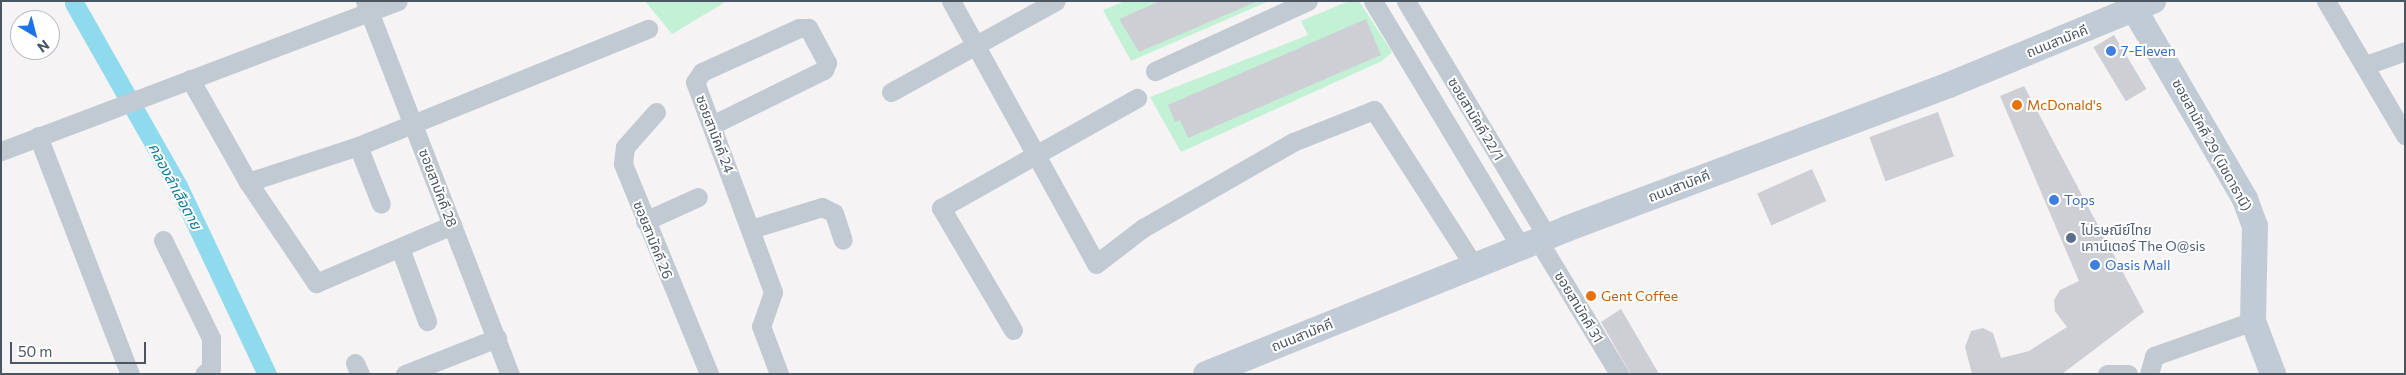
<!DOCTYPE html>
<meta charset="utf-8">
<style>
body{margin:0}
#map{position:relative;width:2406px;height:375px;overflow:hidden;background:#f5f3f3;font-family:Commissioner,"Noto Sans Thai",sans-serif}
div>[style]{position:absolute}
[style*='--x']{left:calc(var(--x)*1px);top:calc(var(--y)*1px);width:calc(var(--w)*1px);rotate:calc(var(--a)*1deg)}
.green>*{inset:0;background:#c3f1d5}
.canal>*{height:19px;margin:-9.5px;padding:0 9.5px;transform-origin:9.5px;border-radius:9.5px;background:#90daee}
.building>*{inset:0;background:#cdcfd5;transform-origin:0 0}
.street>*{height:19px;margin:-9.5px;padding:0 9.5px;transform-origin:9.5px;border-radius:9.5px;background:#c1cad2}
.secondary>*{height:26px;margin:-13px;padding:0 13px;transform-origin:13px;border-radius:13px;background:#c1cbd6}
.dots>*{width:14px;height:14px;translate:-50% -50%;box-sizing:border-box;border:2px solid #fff;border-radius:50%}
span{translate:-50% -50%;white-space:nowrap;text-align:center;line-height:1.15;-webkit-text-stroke:4px #fff;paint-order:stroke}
.street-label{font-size:14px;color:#4a5661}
.shop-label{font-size:14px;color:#366cbe}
.left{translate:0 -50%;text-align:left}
.food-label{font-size:14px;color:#c56008}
.service-label{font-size:14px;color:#4e5e75}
.water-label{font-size:15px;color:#0c7c9b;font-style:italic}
.frame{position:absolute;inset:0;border:2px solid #4a5661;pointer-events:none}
.north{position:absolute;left:10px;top:10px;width:50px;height:50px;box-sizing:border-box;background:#fff;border:1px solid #b7bbc0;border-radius:50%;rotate:143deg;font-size:14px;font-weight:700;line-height:20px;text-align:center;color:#4a5661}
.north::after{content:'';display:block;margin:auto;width:18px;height:22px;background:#1a73e8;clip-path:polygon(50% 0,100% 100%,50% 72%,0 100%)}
.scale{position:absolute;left:10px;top:342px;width:136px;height:22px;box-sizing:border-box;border:2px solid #4a5661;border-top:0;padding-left:6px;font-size:15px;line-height:18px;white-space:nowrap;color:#4a5661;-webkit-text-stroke:4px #fff;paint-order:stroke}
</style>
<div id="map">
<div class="green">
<i style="clip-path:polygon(645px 1px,727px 1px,672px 34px)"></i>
<i style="clip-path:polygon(1125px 1px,1269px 1px,1131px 61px,1103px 10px)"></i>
<i style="clip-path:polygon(1349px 1px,1359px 1px,1392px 52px,1382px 61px,1181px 152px,1150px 97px,1308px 35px,1301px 21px)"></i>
</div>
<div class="canal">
<i style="--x:74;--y:3;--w:210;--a:60.4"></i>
<i style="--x:178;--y:186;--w:208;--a:64.7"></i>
</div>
<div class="building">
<i style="clip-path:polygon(1160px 1px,1258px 1px,1139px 52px,1119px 19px)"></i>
<i style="clip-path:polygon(1366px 19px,1381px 55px,1188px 138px,1180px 120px,1175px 122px,1168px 105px)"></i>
<i style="left:2114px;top:35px;width:63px;height:24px;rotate:59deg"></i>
<i style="clip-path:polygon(2024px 86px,2144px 312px,2062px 374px,1972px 374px,1965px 347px,1971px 331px,1983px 328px,1993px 333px,2001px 358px,2029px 351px,2067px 327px,2055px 311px,2054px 300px,2060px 290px,2079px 281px,2000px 96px)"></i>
<i style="left:1938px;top:112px;width:47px;height:73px;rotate:70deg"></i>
<i style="left:1812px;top:169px;width:35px;height:60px;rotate:66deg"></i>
<i style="clip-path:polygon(1621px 309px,1659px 374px,1630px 373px,1601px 322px)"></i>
</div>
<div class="street">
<i style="--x:365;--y:1;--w:400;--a:68.8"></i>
<i style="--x:951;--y:1;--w:300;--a:61.1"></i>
<i style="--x:1096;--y:264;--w:59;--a:-37.5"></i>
<i style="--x:1143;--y:228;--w:173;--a:-29.8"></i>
<i style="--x:1293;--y:142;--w:87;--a:-21.6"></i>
<i style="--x:1374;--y:110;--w:185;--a:57.3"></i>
<i style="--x:1373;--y:1;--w:287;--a:59"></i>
<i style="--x:1406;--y:1;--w:275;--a:59.1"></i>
<i style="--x:2326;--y:1;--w:156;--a:59.5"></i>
<i style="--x:2366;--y:65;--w:41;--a:-19.7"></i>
<i style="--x:1155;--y:71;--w:168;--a:-24.6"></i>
<i style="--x:190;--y:79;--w:118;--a:60.6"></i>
<i style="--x:248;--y:182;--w:122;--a:56"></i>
<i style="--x:316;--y:283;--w:148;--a:-23.1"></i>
<i style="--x:891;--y:92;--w:188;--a:-28.9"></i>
<i style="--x:656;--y:112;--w:47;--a:131.5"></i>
<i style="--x:625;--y:147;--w:17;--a:97"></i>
<i style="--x:623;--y:164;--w:227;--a:67.7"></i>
<i style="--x:712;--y:125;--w:125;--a:-26.2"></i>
<i style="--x:824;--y:70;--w:8;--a:-67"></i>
<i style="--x:827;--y:63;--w:40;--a:-118"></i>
<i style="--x:808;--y:28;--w:9;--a:180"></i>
<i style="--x:799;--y:28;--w:107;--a:155.6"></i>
<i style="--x:702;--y:72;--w:12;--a:125"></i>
<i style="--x:695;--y:82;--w:224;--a:69.6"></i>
<i style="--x:773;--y:292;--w:36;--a:109"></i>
<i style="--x:761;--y:326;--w:51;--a:69.4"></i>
<i style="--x:38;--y:136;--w:255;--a:68.9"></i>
<i style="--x:358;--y:146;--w:62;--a:68.4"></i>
<i style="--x:1;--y:151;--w:424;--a:-20.7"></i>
<i style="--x:248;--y:182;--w:116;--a:-18.1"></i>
<i style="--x:358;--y:146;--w:313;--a:-22"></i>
<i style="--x:645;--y:221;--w:58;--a:-24.4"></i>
<i style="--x:751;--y:229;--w:74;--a:-17.2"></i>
<i style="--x:822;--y:207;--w:13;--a:27"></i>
<i style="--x:834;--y:213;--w:28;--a:72"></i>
<i style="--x:163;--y:240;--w:109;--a:63.9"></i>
<i style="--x:211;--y:338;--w:30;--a:90"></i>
<i style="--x:211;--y:368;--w:9;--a:139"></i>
<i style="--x:1538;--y:240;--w:157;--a:58.8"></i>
<i style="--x:400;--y:248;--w:78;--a:69.7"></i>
<i style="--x:1013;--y:330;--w:142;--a:-120.5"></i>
<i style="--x:941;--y:208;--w:225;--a:-29.3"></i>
<i style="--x:355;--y:363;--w:12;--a:66"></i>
<i style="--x:405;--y:374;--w:99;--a:-21.4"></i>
<i style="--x:2107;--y:374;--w:21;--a:0"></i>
<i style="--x:2149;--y:374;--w:19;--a:-74"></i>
<i style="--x:2154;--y:356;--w:105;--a:-19.5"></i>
</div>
<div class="secondary">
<i style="--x:2134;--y:9;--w:220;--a:59.7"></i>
<i style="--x:2245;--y:199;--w:29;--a:70"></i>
<i style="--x:2255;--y:226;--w:95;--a:91.2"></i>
<i style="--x:2253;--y:321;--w:57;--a:69.3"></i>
<i style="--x:1206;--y:374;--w:388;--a:-21.9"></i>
<i style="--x:1566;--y:229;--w:409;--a:-20.6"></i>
<i style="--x:1949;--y:85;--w:221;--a:-22.4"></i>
</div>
<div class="dots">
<i style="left:2111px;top:51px;background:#3f7fe0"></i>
<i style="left:2017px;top:105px;background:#e8710a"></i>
<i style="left:2054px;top:200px;background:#3f7fe0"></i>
<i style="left:2071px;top:238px;background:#5c6f8a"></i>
<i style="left:2095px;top:265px;background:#3f7fe0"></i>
<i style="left:1591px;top:296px;background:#e8710a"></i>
</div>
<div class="street-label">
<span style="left:2057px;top:41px;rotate:-22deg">ถนนสามัคคี</span>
<span style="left:1476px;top:119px;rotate:59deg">ซอยสามัคคี 22/1</span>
<span style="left:715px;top:134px;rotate:69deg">ซอยสามัคคี 24</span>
<span style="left:2212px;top:145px;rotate:61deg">ซอยสามัคคี 29 (นิชดาธานี)</span>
<span style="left:1679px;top:186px;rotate:-21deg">ถนนสามัคคี</span>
<span style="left:438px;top:188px;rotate:69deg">ซอยสามัคคี 28</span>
<span style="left:653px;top:240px;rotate:68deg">ซอยสามัคคี 26</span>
<span style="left:1579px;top:307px;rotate:59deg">ซอยสามัคคี 31</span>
<span style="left:1302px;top:335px;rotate:-22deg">ถนนสามัคคี</span>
</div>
<div class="shop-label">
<span class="left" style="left:2121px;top:51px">7-Eleven</span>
<span class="left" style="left:2064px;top:200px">Tops</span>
<span class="left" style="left:2105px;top:265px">Oasis Mall</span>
</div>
<div class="food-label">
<span class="left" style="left:2027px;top:105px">McDonald's</span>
<span class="left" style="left:1601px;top:296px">Gent Coffee</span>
</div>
<div class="service-label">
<span class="left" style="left:2081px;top:238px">ไปรษณีย์ไทย<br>เคาน์เตอร์ The O@sis</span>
</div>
<div class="water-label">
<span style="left:175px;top:186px;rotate:62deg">คลองลำเสือตาย</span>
</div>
<div class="frame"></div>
<div class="north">N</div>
<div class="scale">50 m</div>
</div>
